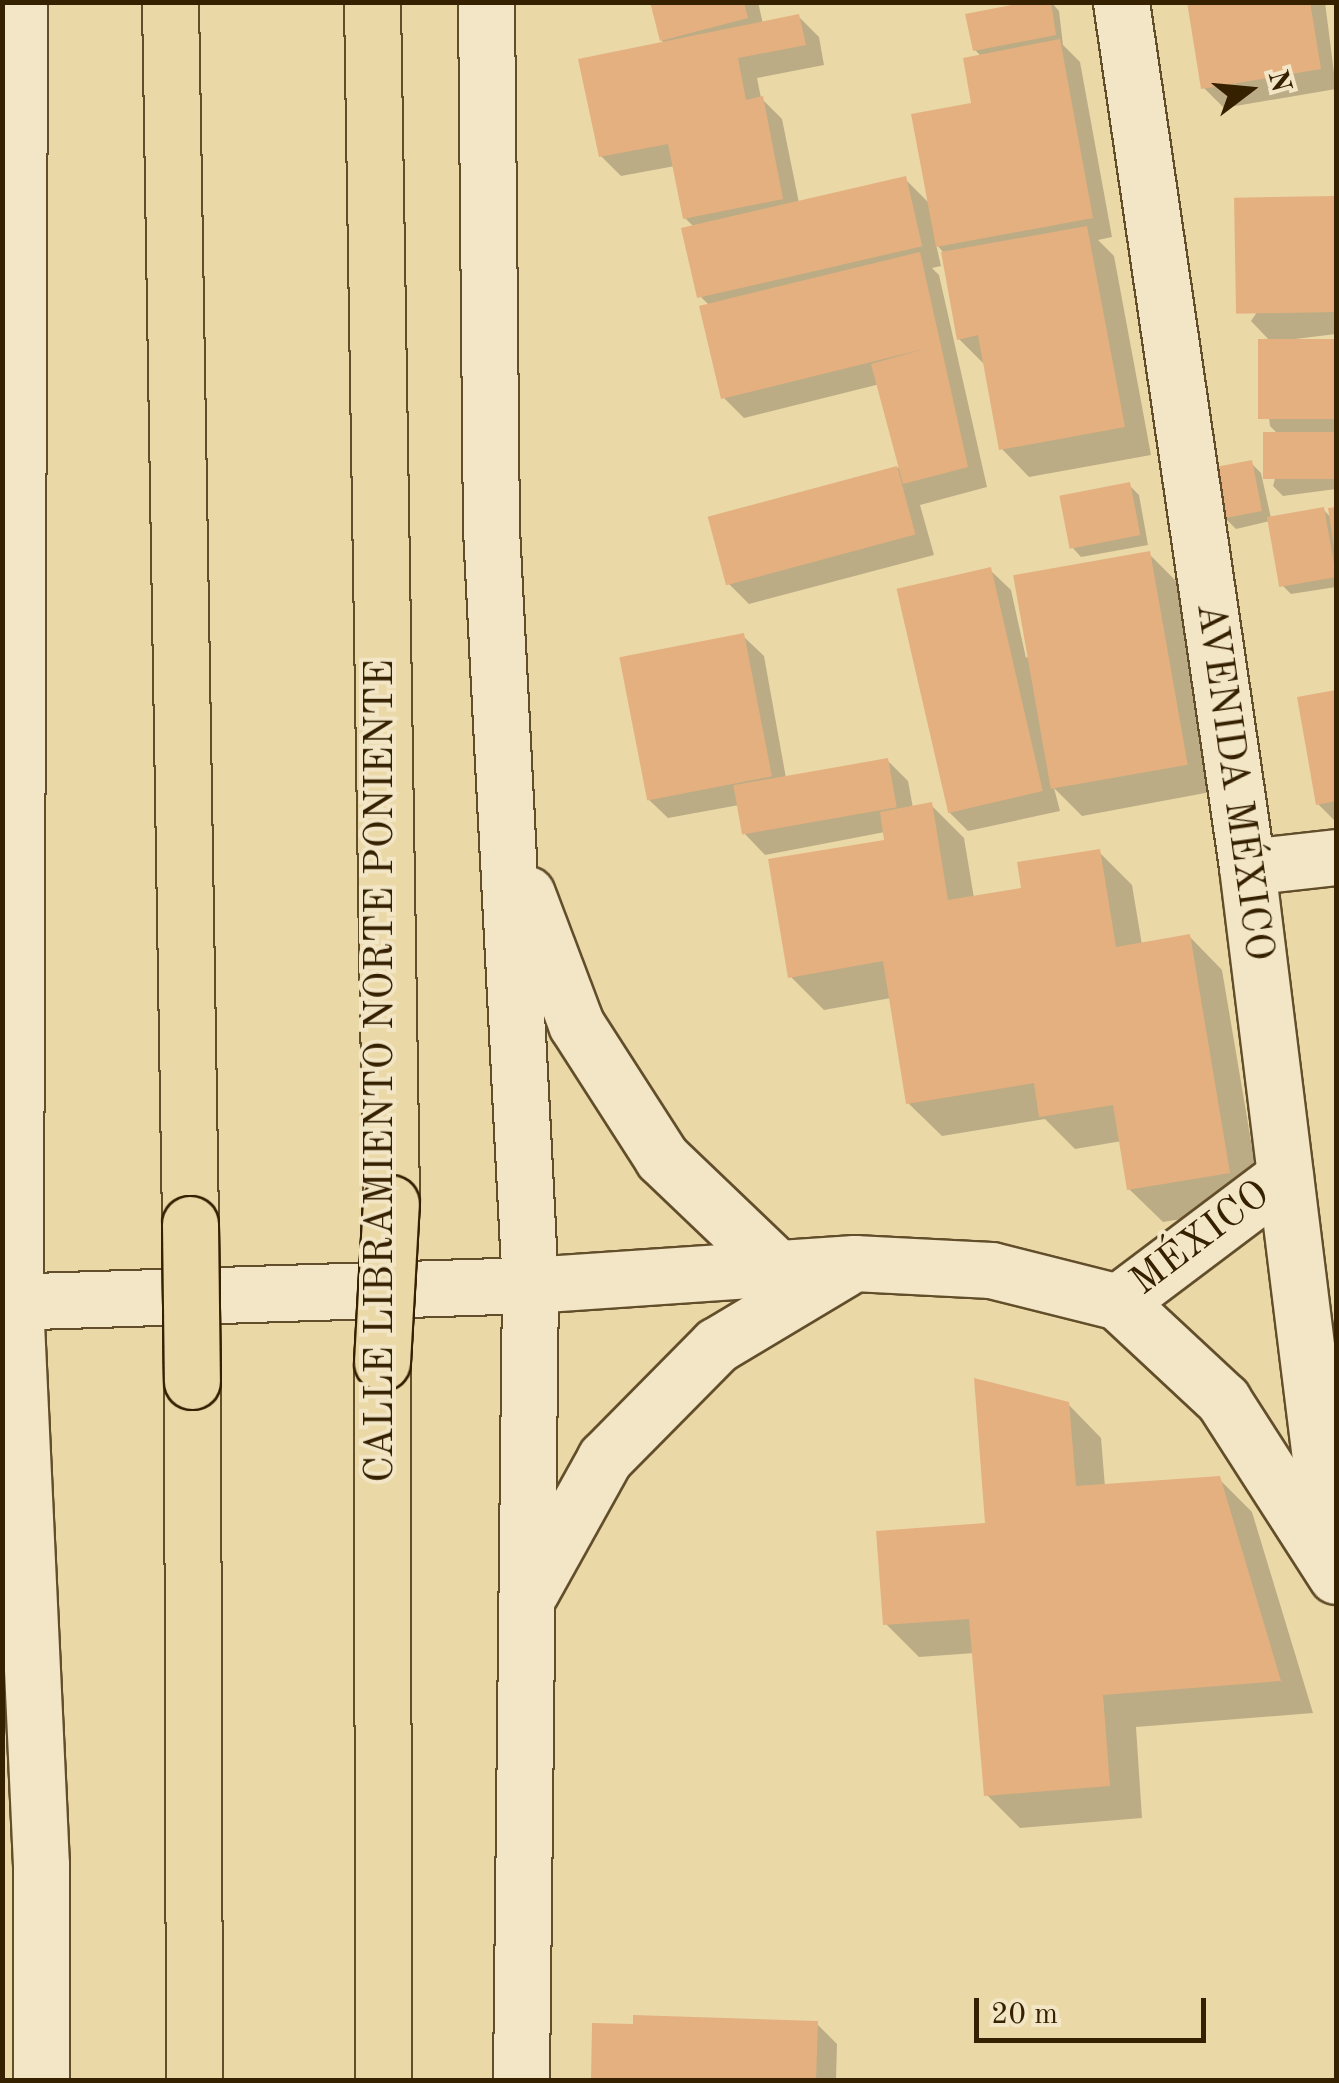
<!DOCTYPE html>
<meta charset="utf-8">
<style>
body{margin:0}
#map{position:relative;width:1339px;height:2083px;overflow:hidden;background:#ebd8a7;font-family:"Old Standard TT",serif}
div>[style]{position:absolute}
[style*='--x']{left:calc(var(--x)*1px);top:calc(var(--y)*1px);width:calc(var(--w)*1px);rotate:calc(var(--a)*1deg)}
.shadow>*{inset:0;background:#0003}
.building>*{inset:0;background:#e5b080;transform-origin:0 0}
.roads{filter:drop-shadow(2px 0 #624e2a) drop-shadow(-2px 0 #624e2a) drop-shadow(0 2px #624e2a) drop-shadow(0 -2px #624e2a)}
.street>*{height:55px;margin:-27.5px;padding:0 27.5px;transform-origin:27.5px;border-radius:27.5px;background:#f2e6c6}
.secondary>*{height:55px;margin:-27.5px;padding:0 27.5px;transform-origin:27.5px;border-radius:27.5px;background:#f2e6c6}
.highway>*{height:55px;margin:-27.5px;padding:0 27.5px;transform-origin:27.5px;border-radius:27.5px;background:#ebd8a7}
.bridges{filter:drop-shadow(2px 0 #352000) drop-shadow(-2px 0 #352000) drop-shadow(0 2px #352000) drop-shadow(0 -2px #352000)}
.highway-bridge>*{height:55px;margin:-27.5px;padding:0 27.5px;transform-origin:27.5px;border-radius:27.5px;background:#ebd8a7}
span{translate:-50% -50%;white-space:nowrap;text-align:center;line-height:1.15;-webkit-text-stroke:8px #f2e6c6;paint-order:stroke}
.street-label{font-size:40px;color:#352000}
.frame{position:absolute;inset:0;border:5px solid #352000;pointer-events:none}
.north{position:absolute;left:1199px;top:40px;width:100px;height:100px;-webkit-text-stroke:8px #f2e6c6;paint-order:stroke;rotate:74deg;font-size:28px;font-weight:700;line-height:40px;text-align:center;color:#352000}
.north::after{content:'';display:block;margin:auto;width:35px;height:45px;background:#352000;clip-path:polygon(50% 0,100% 100%,50% 72%,0 100%)}
.scale{position:absolute;left:974px;top:1998px;width:232px;height:45px;box-sizing:border-box;border:5px solid #352000;border-top:0;padding-left:12px;font-size:30px;line-height:35px;white-space:nowrap;color:#352000;-webkit-text-stroke:8px #f2e6c6;paint-order:stroke}
</style>
<div id="map">
<div class="shadow">
<i style="clip-path:polygon(653px 2px,758px 2px,763px 24px,798px 16px,819px 37px,824px 65px,757px 78px,761px 98px,782px 119px,799px 203px,905px 179px,930px 204px,973px 106px,982px 57px,975px 50px,1051px 2px,1059px 11px,1063px 45px,1080px 62px,1112px 237px,1098px 240px,1114px 256px,1151px 455px,1029px 477px,1002px 449px,986px 366px,959px 339px,943px 252px,936px 244px,941px 266px,932px 268px,939px 275px,987px 487px,920px 505px,934px 555px,749px 604px,729px 584px,711px 518px,901px 467px,880px 384px,744px 418px,724px 398px,710px 306px,699px 295px,694px 227px,685px 218px,675px 166px,621px 176px,601px 156px,663px 44px)"></i>
<i style="clip-path:polygon(1189px 2px,1325px 2px,1336px 89px,1224px 108px,1204px 88px)"></i>
<i style="clip-path:polygon(1333px 199px,1336px 334px,1271px 342px,1251px 321px)"></i>
<i style="clip-path:polygon(1336px 342px,1336px 489px,1283px 496px,1273px 486px,1285px 441px,1270px 426px,1261px 351px)"></i>
<i style="clip-path:polygon(1251px 463px,1261px 473px,1271px 518px,1323px 509px,1332px 519px,1336px 509px,1336px 587px,1291px 594px,1281px 584px,1270px 521px,1236px 529px,1226px 519px)"></i>
<i style="clip-path:polygon(1129px 485px,1139px 495px,1148px 545px,1081px 557px,1071px 546px)"></i>
<i style="clip-path:polygon(1149px 554px,1177px 582px,1216px 791px,1082px 816px,1054px 788px,1060px 811px,968px 831px,948px 811px,990px 570px,1011px 590px,1026px 658px)"></i>
<i style="clip-path:polygon(743px 636px,764px 656px,786px 778px,887px 760px,908px 781px,913px 808px,931px 805px,964px 838px,974px 898px,1023px 890px,1099px 852px,1132px 885px,1142px 945px,1189px 936px,1222px 970px,1262px 1206px,1163px 1222px,1129px 1189px,1122px 1141px,1075px 1149px,1045px 1119px,942px 1136px,908px 1103px,891px 998px,824px 1010px,791px 977px,887px 842px,885px 832px,765px 855px,745px 834px,739px 805px,668px 818px,647px 798px)"></i>
<i style="clip-path:polygon(1336px 693px,1336px 822px,1318px 804px,1300px 699px)"></i>
<i style="clip-path:polygon(1068px 1404px,1101px 1438px,1105px 1487px,1219px 1479px,1252px 1512px,1313px 1713px,1136px 1727px,1142px 1818px,1020px 1828px,987px 1795px,975px 1653px,919px 1657px,886px 1624px,987px 1525px)"></i>
<i style="clip-path:polygon(817px 2024px,837px 2044px,836px 2080px,593px 2080px,595px 2025px)"></i>
</div>
<div class="building">
<i style="clip-path:polygon(650px 2px,744px 2px,748px 18px,660px 41px)"></i>
<i style="clip-path:polygon(1027px 2px,1051px 2px,1056px 35px,973px 51px,965px 14px)"></i>
<i style="clip-path:polygon(1187px 2px,1310px 2px,1321px 69px,1201px 89px)"></i>
<i style="clip-path:polygon(799px 14px,806px 45px,738px 58px,746px 100px,763px 96px,783px 199px,683px 219px,668px 144px,599px 157px,578px 59px)"></i>
<i style="clip-path:polygon(1060px 39px,1093px 218px,936px 247px,911px 114px,971px 103px,963px 58px)"></i>
<i style="left:906px;top:176px;width:72px;height:231px;rotate:77deg"></i>
<i style="left:1334px;top:196px;width:116px;height:100px;rotate:89deg"></i>
<i style="clip-path:polygon(1087px 226px,1125px 427px,999px 450px,978px 335px,957px 340px,941px 252px)"></i>
<i style="clip-path:polygon(920px 252px,968px 467px,903px 484px,871px 364px,928px 348px,721px 399px,699px 306px)"></i>
<i style="left:1336px;top:339px;width:80px;height:78px;rotate:90deg"></i>
<i style="left:1336px;top:432px;width:47px;height:73px;rotate:90deg"></i>
<i style="left:1252px;top:460px;width:52px;height:41px;rotate:79deg"></i>
<i style="left:897px;top:466px;width:71px;height:196px;rotate:75deg"></i>
<i style="left:1130px;top:482px;width:54px;height:72px;rotate:79deg"></i>
<i style="left:1324px;top:507px;width:71px;height:58px;rotate:80deg"></i>
<i style="clip-path:polygon(1336px 507px,1336px 547px,1334px 547px,1328px 508px)"></i>
<i style="left:1150px;top:551px;width:217px;height:139px;rotate:80deg"></i>
<i style="left:991px;top:567px;width:230px;height:97px;rotate:77deg"></i>
<i style="left:744px;top:633px;width:146px;height:127px;rotate:79deg"></i>
<i style="clip-path:polygon(1336px 690px,1336px 801px,1316px 805px,1297px 697px)"></i>
<i style="left:888px;top:758px;width:50px;height:157px;rotate:80deg"></i>
<i style="clip-path:polygon(932px 802px,948px 900px,1021px 888px,1017px 862px,1100px 849px,1116px 947px,1190px 934px,1230px 1173px,1127px 1190px,1113px 1105px,1039px 1117px,1034px 1083px,906px 1104px,883px 961px,788px 978px,768px 859px,884px 840px,880px 812px)"></i>
<i style="clip-path:polygon(974px 1378px,1069px 1402px,1076px 1486px,1220px 1476px,1281px 1681px,1103px 1695px,1110px 1786px,984px 1796px,969px 1619px,883px 1625px,876px 1531px,985px 1523px)"></i>
<i style="clip-path:polygon(633px 2015px,818px 2021px,816px 2080px,591px 2080px,592px 2023px,633px 2024px)"></i>
</div>
<div class="roads">
<div class="street">
<i style="--x:1121;--y:2;--w:874;--a:81.71"></i>
<i style="--x:1247;--y:867;--w:701;--a:82.96"></i>
<i style="--x:1247;--y:867;--w:90;--a:-6.4"></i>
<i style="--x:1118;--y:1302;--w:209;--a:-37"></i>
</div>
<div class="secondary">
<i style="--x:19;--y:2;--w:1299;--a:90.18"></i>
<i style="--x:15;--y:1301;--w:564;--a:87.36"></i>
<i style="--x:41;--y:1864;--w:216;--a:90"></i>
<i style="--x:486;--y:2;--w:527;--a:89.46"></i>
<i style="--x:491;--y:529;--w:757;--a:87.05"></i>
<i style="--x:530;--y:1285;--w:795;--a:90.65"></i>
<i style="--x:527;--y:894;--w:139;--a:69.3"></i>
<i style="--x:576;--y:1024;--w:159;--a:57.3"></i>
<i style="--x:662;--y:1158;--w:159;--a:43.7"></i>
<i style="--x:2;--y:1302;--w:528;--a:-1.84"></i>
<i style="--x:530;--y:1285;--w:325;--a:-3.9"></i>
<i style="--x:854;--y:1263;--w:137;--a:2.9"></i>
<i style="--x:991;--y:1270;--w:131;--a:14.1"></i>
<i style="--x:1118;--y:1302;--w:144;--a:43"></i>
<i style="--x:1223;--y:1400;--w:209;--a:57.3"></i>
<i style="--x:531;--y:1591;--w:152;--a:-60.9"></i>
<i style="--x:605;--y:1458;--w:159;--a:-45.3"></i>
<i style="--x:717;--y:1345;--w:148;--a:-30.9"></i>
</div>
<div class="highway">
<i style="--x:170;--y:2;--w:1222;--a:89.06"></i>
<i style="--x:372;--y:2;--w:1201;--a:89.09"></i>
<i style="--x:382;--y:1362;--w:718;--a:89.92"></i>
<i style="--x:192;--y:1381;--w:699;--a:89.84"></i>
</div>
</div>
<div class="bridges">
<div class="highway-bridge">
<i style="--x:190;--y:1224;--w:157;--a:89.3"></i>
<i style="--x:382;--y:1362;--w:159;--a:-86.8"></i>
</div>
</div>
<div class="street-label">
<span style="left:1233px;top:782px;rotate:82deg">AVENIDA MÉXICO</span>
<span style="left:382px;top:1071px;rotate:-90deg">CALLE LIBRAMIENTO NORTE PONIENTE</span>
<span style="left:1201px;top:1239px;rotate:-37deg">MÉXICO</span>
</div>
<div class="frame"></div>
<div class="north">N</div>
<div class="scale">20 m</div>
</div>
